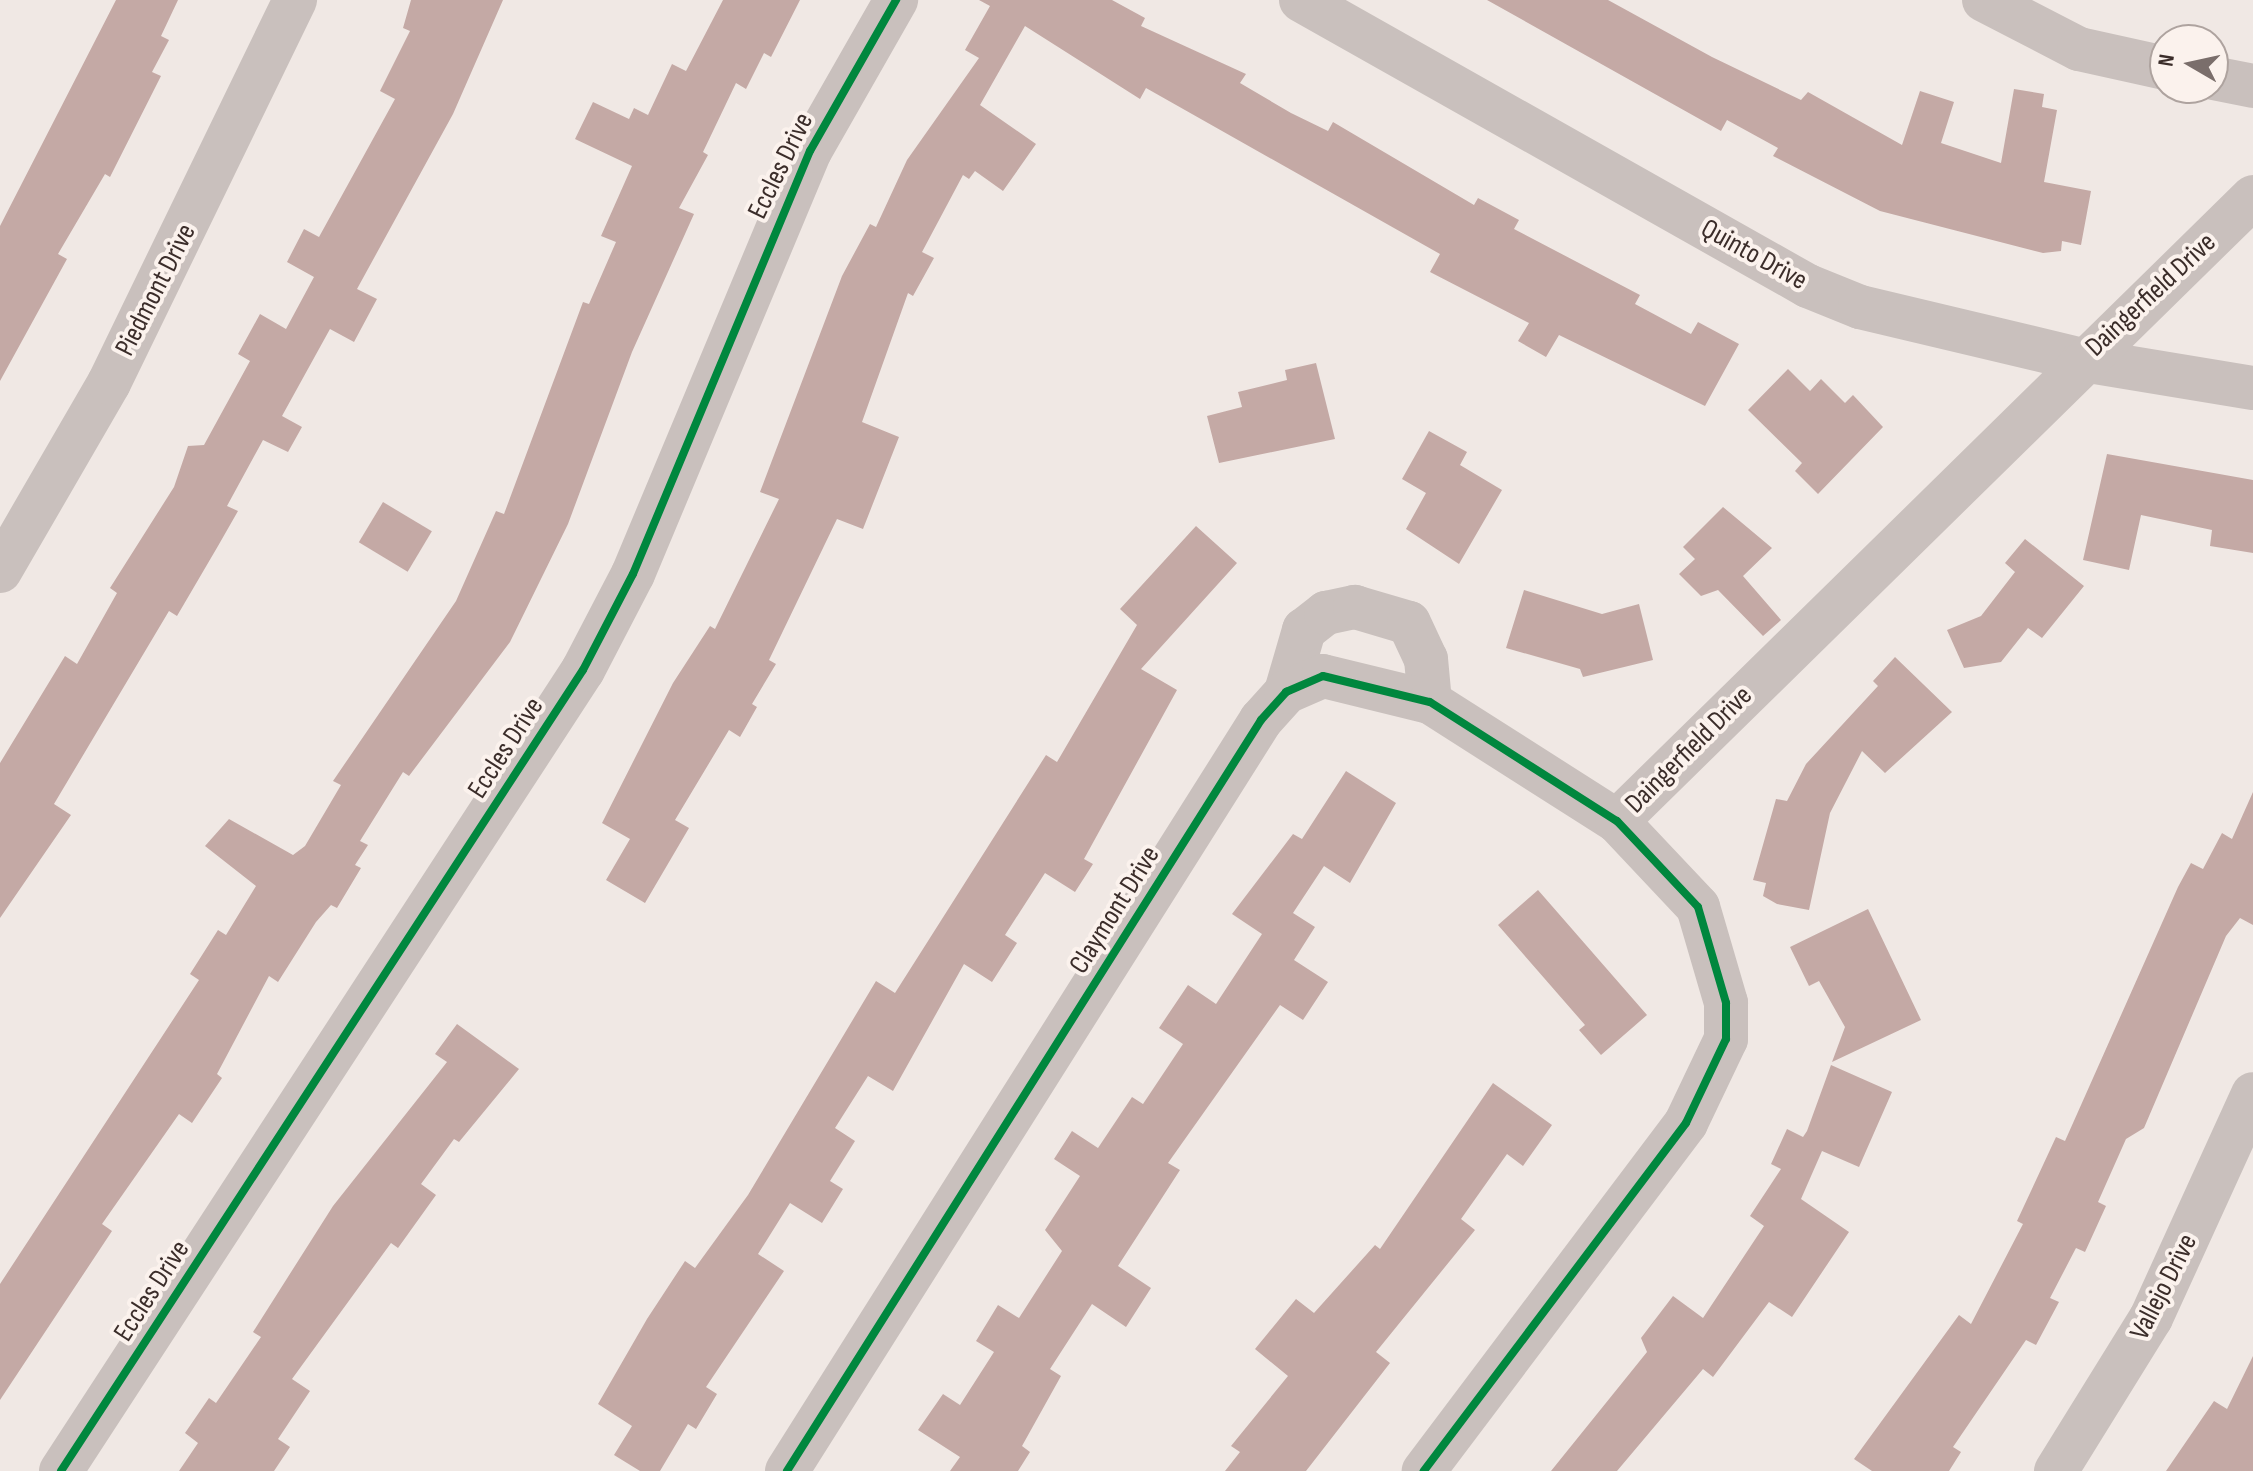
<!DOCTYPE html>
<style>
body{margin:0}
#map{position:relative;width:2253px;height:1471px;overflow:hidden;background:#f0e8e4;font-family:"Sofia Sans Condensed",sans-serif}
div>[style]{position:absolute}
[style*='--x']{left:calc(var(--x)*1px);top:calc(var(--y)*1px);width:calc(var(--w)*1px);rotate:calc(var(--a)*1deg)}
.building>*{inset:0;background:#c4a9a5;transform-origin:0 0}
.minor>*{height:44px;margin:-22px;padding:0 22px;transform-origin:22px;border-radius:22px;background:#c9c0bd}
.cycleway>*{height:8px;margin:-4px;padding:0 4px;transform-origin:4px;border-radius:4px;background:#00873e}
span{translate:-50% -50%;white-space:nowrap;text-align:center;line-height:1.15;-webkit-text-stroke:8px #fbf2ed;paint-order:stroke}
.street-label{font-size:28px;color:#3b2d2a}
.north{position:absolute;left:2149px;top:24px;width:80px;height:80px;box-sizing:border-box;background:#fbf2ed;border:2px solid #aea39f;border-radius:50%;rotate:279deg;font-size:22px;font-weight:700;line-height:32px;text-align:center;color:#3b2d2a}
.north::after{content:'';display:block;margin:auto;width:28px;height:36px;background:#7a6e6b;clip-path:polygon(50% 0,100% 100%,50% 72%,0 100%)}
</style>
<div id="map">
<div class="building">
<i style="clip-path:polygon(116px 0,178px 0,161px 36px,169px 40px,152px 72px,161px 76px,110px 177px,105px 174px,58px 254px,67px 259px,0 381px,0 226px)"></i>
<i style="clip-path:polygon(411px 0,503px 0,453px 114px,357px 289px,377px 299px,354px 342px,330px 329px,282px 416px,302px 427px,288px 452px,263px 440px,227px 506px,238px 511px,218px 546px,177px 616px,169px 611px,54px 804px,71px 815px,0 918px,0 763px,65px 656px,77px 664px,117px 593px,110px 588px,174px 487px,188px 446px,204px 445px,250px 361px,238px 354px,260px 314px,286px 329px,314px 277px,287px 262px,304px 229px,319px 237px,395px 99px,380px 91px,410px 31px,403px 28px)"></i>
<i style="clip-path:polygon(723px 0,800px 0,771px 57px,764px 53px,746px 89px,736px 83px,703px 152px,708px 155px,679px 208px,694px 214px,632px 352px,568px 524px,510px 642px,409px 776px,403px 772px,360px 841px,368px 845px,355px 865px,361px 868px,337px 908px,331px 905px,316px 922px,278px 982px,269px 976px,217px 1074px,222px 1078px,192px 1123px,179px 1114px,102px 1224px,112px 1231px,0 1400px,0 1284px,199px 980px,190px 974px,218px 930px,226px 935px,256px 886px,205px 846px,229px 819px,293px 855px,305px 846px,341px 785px,333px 781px,456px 601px,496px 511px,504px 514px,583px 302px,589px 304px,616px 242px,601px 236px,632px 166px,575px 139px,593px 102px,629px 119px,634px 108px,648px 115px,672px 64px,686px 71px)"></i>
<i style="clip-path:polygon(979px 0,1112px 0,1145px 18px,1141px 26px,1246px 74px,1240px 83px,1291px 113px,1328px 131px,1333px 122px,1474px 205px,1478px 198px,1519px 220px,1514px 229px,1640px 295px,1635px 304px,1691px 334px,1698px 322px,1739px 344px,1705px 406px,1559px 335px,1546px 357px,1518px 341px,1529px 323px,1430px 272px,1440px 254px,1146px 88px,1140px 99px,1025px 26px,980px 105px,1036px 144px,1003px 191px,975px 171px,969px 179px,963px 175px,922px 252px,934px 258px,913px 296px,908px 293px,862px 422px,899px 437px,863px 529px,837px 519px,769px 660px,776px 664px,752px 704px,757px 707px,740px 737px,729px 730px,675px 820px,689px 828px,645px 903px,606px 880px,630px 839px,602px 823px,673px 683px,710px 626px,715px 629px,779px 499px,760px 492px,842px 276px,870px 224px,876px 227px,907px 160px,979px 58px,965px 50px,990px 6px)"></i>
<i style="clip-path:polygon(1487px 0,1608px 0,1712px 57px,1801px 100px,1808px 92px,1902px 145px,1920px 91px,1954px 102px,1941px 143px,2001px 163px,2014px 89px,2044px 94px,2042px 107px,2057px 110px,2044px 182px,2091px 191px,2081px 245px,2062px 241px,2061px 251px,2043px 253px,1880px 211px,1773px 156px,1778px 148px,1727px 120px,1721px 131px)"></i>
<i style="clip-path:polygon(1316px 363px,1335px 439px,1219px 463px,1207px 416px,1242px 407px,1238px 392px,1287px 380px,1285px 370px)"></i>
<i style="clip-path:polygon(1788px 369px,1810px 391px,1821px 379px,1845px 403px,1853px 395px,1883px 427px,1818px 494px,1795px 471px,1802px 463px,1748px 410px)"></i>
<i style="clip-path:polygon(1429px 431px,1467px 452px,1460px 465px,1502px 490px,1459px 564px,1406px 529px,1426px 493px,1402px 479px)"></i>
<i style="clip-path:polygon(2107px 454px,2253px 480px,2253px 553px,2210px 546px,2212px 530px,2141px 515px,2129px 570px,2083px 560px)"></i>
<i style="left:383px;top:502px;width:57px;height:47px;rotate:31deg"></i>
<i style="clip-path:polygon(1723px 507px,1772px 548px,1743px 576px,1781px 620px,1763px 636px,1718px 590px,1701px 596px,1679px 574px,1695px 559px,1683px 547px)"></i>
<i style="clip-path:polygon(1196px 526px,1237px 563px,1141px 669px,1177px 690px,1084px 859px,1093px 864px,1075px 892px,1045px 873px,1005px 935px,1017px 943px,992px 982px,964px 964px,893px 1091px,868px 1076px,835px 1128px,855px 1141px,830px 1181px,843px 1189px,822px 1223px,790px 1203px,758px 1254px,784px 1271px,706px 1387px,717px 1394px,696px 1429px,688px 1424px,660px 1471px,640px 1471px,614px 1455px,632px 1426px,598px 1404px,647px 1319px,685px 1261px,695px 1268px,748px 1195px,876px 981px,895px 993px,1046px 755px,1057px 762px,1137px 625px,1120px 609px)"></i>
<i style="clip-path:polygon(2025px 539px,2084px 586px,2042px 638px,2028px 628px,2001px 662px,1964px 668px,1947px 630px,1981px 616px,2015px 572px,2005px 563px)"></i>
<i style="clip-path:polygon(1524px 590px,1602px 614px,1639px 604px,1653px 660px,1583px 677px,1580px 669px,1506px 648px)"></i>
<i style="clip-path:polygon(1895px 657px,1952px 712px,1885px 773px,1862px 751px,1830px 813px,1809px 910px,1777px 904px,1763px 896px,1766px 883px,1753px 880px,1776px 799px,1787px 801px,1806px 764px,1878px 686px,1873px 681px)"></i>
<i style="clip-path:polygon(1346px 771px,1396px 803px,1350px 883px,1324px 866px,1293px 913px,1315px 927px,1294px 960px,1328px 982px,1303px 1020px,1280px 1005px,1168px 1163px,1180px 1170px,1118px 1266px,1151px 1288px,1126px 1327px,1092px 1304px,1050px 1369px,1061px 1376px,1022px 1446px,1030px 1452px,1018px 1471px,950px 1471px,960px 1457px,918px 1430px,943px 1394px,960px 1405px,994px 1352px,976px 1341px,998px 1305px,1019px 1318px,1062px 1251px,1045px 1230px,1080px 1176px,1054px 1159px,1072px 1131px,1098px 1148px,1132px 1097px,1143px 1104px,1183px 1044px,1159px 1028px,1188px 985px,1216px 1004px,1262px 934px,1232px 914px,1293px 834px,1302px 839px)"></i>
<i style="clip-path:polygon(2253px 792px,2253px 925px,2240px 918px,2226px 936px,2144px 1128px,2126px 1139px,2098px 1202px,2106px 1206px,2085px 1252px,2076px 1248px,2050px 1298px,2059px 1302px,2036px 1345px,2026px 1340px,1953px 1447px,1961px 1452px,1949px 1471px,1872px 1471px,1854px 1459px,1959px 1315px,1971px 1324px,2023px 1224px,2017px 1221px,2056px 1137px,2065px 1141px,2178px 887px,2191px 863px,2203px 869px,2222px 833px,2232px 839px)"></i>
<i style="clip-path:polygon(1538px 890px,1647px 1015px,1601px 1055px,1579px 1030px,1585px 1025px,1498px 925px)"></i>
<i style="clip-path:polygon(1868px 909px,1921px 1020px,1832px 1062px,1845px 1027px,1819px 981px,1809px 986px,1790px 947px)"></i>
<i style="clip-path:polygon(457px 1024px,519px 1069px,459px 1142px,454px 1139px,421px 1184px,436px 1195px,398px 1248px,391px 1243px,292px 1379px,310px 1391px,278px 1439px,290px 1447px,274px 1471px,179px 1471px,198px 1443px,185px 1433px,209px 1398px,216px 1403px,261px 1337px,253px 1332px,333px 1206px,447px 1062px,435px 1054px)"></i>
<i style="clip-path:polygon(1831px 1065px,1892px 1092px,1859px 1167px,1822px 1151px,1801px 1199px,1849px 1232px,1792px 1317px,1769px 1302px,1713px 1377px,1703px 1369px,1617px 1471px,1551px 1471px,1647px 1352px,1641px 1338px,1673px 1296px,1703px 1318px,1764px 1226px,1750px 1216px,1781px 1169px,1771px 1164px,1787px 1129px,1803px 1137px,1807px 1131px)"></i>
<i style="clip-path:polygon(1493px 1083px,1552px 1125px,1523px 1166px,1507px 1154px,1461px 1219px,1475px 1230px,1376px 1352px,1390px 1363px,1306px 1471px,1225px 1471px,1240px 1452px,1231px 1446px,1288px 1376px,1255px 1349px,1296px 1299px,1314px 1313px,1375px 1245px,1380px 1249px)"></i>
<i style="clip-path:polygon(2253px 1356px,2253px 1471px,2166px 1471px,2214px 1401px,2227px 1409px)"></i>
</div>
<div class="minor">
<i style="--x:1301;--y:0;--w:582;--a:29.43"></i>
<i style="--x:1808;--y:286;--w:56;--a:22"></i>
<i style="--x:1860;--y:307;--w:229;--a:13.4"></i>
<i style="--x:2083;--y:360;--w:172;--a:9.4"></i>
<i style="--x:1984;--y:0;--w:107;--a:27.3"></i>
<i style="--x:2079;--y:49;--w:88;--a:12.5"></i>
<i style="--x:2213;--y:78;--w:41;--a:11.3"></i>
<i style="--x:0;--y:571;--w:217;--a:-59.9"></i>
<i style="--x:109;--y:383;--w:426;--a:-64.1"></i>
<i style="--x:1286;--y:692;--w:65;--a:-73.8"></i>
<i style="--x:1304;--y:630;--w:28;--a:-38"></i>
<i style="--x:1326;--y:613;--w:30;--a:-12"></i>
<i style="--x:1355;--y:607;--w:56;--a:16.5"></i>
<i style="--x:1409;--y:623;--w:40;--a:65"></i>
<i style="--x:1426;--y:659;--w:43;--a:84.7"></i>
<i style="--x:1617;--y:821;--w:891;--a:-44.45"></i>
<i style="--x:61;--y:1471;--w:956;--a:-56.91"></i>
<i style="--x:583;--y:670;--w:108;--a:-62.5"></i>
<i style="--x:633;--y:574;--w:459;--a:-67.3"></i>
<i style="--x:810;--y:151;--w:174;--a:-60.3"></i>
<i style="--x:787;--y:1471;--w:888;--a:-57.74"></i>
<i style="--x:1261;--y:720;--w:38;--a:-48"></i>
<i style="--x:1286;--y:692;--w:40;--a:-23.4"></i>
<i style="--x:1323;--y:676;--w:110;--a:13.7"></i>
<i style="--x:1430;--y:702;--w:222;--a:32.5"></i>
<i style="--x:1617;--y:821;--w:118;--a:46.7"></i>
<i style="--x:1698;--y:907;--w:100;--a:73.7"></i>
<i style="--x:1726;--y:1003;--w:36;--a:90"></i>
<i style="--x:1726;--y:1039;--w:93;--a:115.5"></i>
<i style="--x:1686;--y:1123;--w:436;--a:127"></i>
<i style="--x:2056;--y:1471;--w:180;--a:-58.2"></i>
<i style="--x:2151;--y:1318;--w:246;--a:-65.5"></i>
</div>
<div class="cycleway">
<i style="--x:61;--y:1471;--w:956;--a:-56.91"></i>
<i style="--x:583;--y:670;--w:108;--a:-62.5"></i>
<i style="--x:633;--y:574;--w:459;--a:-67.3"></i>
<i style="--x:810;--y:151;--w:174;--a:-60.3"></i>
<i style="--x:787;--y:1471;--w:888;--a:-57.74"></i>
<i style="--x:1261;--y:720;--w:38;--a:-48"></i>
<i style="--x:1286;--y:692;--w:40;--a:-23.4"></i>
<i style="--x:1323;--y:676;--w:110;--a:13.7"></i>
<i style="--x:1430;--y:702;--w:222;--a:32.5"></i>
<i style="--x:1617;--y:821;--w:118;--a:46.7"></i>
<i style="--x:1698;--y:907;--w:100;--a:73.7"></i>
<i style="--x:1726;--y:1003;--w:36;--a:90"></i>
<i style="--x:1726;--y:1039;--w:93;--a:115.5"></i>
<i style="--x:1686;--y:1123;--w:436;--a:127"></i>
</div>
<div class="street-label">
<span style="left:781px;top:166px;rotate:-64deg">Eccles Drive</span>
<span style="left:1754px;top:255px;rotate:29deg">Quinto Drive</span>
<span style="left:156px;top:290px;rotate:-63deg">Piedmont Drive</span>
<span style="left:2151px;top:295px;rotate:-43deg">Daingerfield Drive</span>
<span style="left:506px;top:748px;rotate:-57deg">Eccles Drive</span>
<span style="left:1689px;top:750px;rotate:-45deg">Daingerfield Drive</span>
<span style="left:1115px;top:910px;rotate:-58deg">Claymont Drive</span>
<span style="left:2164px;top:1287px;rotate:-63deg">Vallejo Drive</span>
<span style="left:152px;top:1291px;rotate:-57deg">Eccles Drive</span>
</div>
<div class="north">N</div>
</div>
